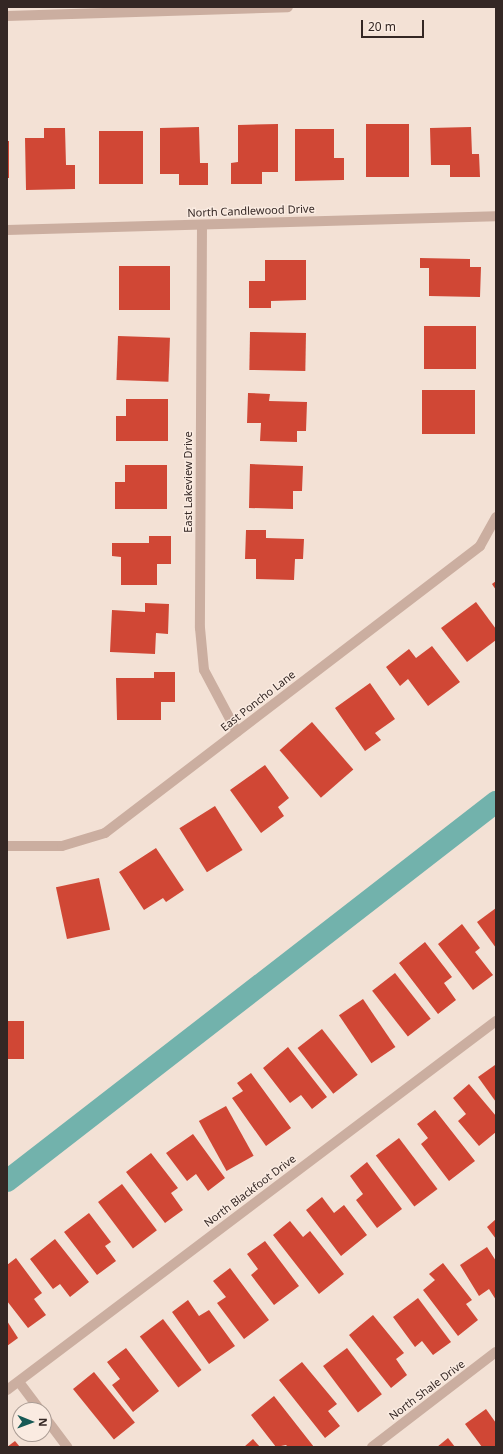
<!DOCTYPE html>
<style>
body{margin:0}
#map{position:relative;width:503px;height:1454px;overflow:hidden;background:#f3e1d5;font-family:"Noto Sans",sans-serif}
div>[style]{position:absolute}
[style*='--x']{left:calc(var(--x)*1px);top:calc(var(--y)*1px);width:calc(var(--w)*1px);rotate:calc(var(--a)*1deg)}
.canal>*{height:22px;margin:-11px;padding:0 11px;transform-origin:11px;border-radius:11px;background:#72b2ac}
.building>*{inset:0;background:#d04735;transform-origin:0 0}
.minor>*{height:10px;margin:-5px;padding:0 5px;transform-origin:5px;border-radius:5px;background:#cbaea0}
span{translate:-50% -50%;white-space:nowrap;text-align:center;line-height:1.15;-webkit-text-stroke:3px #faebe1;paint-order:stroke}
.street-label{font-size:11px;color:#342724}
.frame{position:absolute;inset:0;border:8px solid #342724;pointer-events:none}
.north{position:absolute;left:12px;top:1402px;width:40px;height:40px;box-sizing:border-box;background:#faebe1;border:1px solid #ab9d95;border-radius:50%;rotate:91deg;font-size:11px;font-weight:700;line-height:16px;text-align:center;color:#342724}
.north::after{content:'';display:block;margin:auto;width:14px;height:18px;background:#175955;clip-path:polygon(50% 0,100% 100%,50% 72%,0 100%)}
.scale{position:absolute;left:361px;top:20px;width:63px;height:18px;box-sizing:border-box;border:2px solid #342724;border-top:0;padding-left:5px;font-size:12px;line-height:14px;white-space:nowrap;color:#342724;-webkit-text-stroke:3px #faebe1;paint-order:stroke}
</style>
<div id="map">
<div class="canal">
<i style="--x:7;--y:1181;--w:619;--a:-37.78"></i>
</div>
<div class="building">
<i style="clip-path:polygon(278px 124px,278px 172px,262px 172px,262px 184px,231px 184px,231px 163px,238px 162px,238px 125px)"></i>
<i style="left:366px;top:124px;width:43px;height:53px"></i>
<i style="clip-path:polygon(199px 127px,200px 163px,208px 163px,208px 185px,179px 185px,179px 174px,160px 174px,160px 128px)"></i>
<i style="clip-path:polygon(471px 127px,472px 154px,479px 154px,480px 177px,450px 177px,450px 165px,431px 165px,430px 128px)"></i>
<i style="clip-path:polygon(44px 128px,65px 128px,66px 165px,75px 165px,75px 189px,26px 190px,25px 138px,44px 138px)"></i>
<i style="clip-path:polygon(295px 129px,334px 129px,334px 158px,344px 158px,344px 180px,295px 181px)"></i>
<i style="left:99px;top:131px;width:44px;height:53px"></i>
<i style="left:7px;top:141px;width:2px;height:37px"></i>
<i style="clip-path:polygon(420px 258px,470px 259px,470px 267px,481px 267px,480px 297px,429px 296px,429px 268px,420px 268px)"></i>
<i style="clip-path:polygon(265px 260px,306px 260px,306px 300px,271px 301px,271px 308px,249px 308px,249px 281px,265px 281px)"></i>
<i style="left:119px;top:266px;width:51px;height:44px"></i>
<i style="left:424px;top:326px;width:52px;height:43px"></i>
<i style="left:250px;top:332px;width:56px;height:38px;rotate:1deg"></i>
<i style="left:118px;top:336px;width:52px;height:44px;rotate:2deg"></i>
<i style="left:475px;top:390px;width:44px;height:53px;rotate:90deg"></i>
<i style="clip-path:polygon(248px 393px,270px 394px,269px 401px,307px 402px,306px 431px,297px 431px,297px 442px,260px 441px,261px 423px,247px 423px)"></i>
<i style="clip-path:polygon(126px 399px,168px 399px,168px 441px,116px 441px,116px 416px,126px 416px)"></i>
<i style="clip-path:polygon(250px 464px,303px 466px,302px 491px,293px 491px,293px 509px,249px 508px)"></i>
<i style="clip-path:polygon(125px 465px,167px 465px,167px 509px,115px 509px,115px 482px,125px 482px)"></i>
<i style="clip-path:polygon(246px 530px,266px 530px,266px 538px,304px 539px,303px 559px,295px 559px,294px 580px,256px 579px,256px 559px,245px 559px)"></i>
<i style="clip-path:polygon(149px 536px,171px 536px,171px 564px,157px 564px,157px 585px,121px 585px,121px 557px,112px 556px,112px 543px,149px 543px)"></i>
<i style="clip-path:polygon(496px 581px,496px 590px,492px 584px)"></i>
<i style="clip-path:polygon(476px 602px,496px 629px,496px 640px,467px 662px,441px 628px)"></i>
<i style="clip-path:polygon(145px 603px,169px 604px,168px 634px,156px 633px,155px 654px,110px 652px,112px 610px,145px 612px)"></i>
<i style="clip-path:polygon(432px 646px,460px 682px,428px 706px,408px 679px,400px 686px,386px 667px,409px 649px,416px 658px)"></i>
<i style="clip-path:polygon(154px 672px,175px 672px,175px 702px,161px 702px,161px 720px,117px 720px,116px 678px,154px 678px)"></i>
<i style="clip-path:polygon(370px 683px,395px 719px,375px 733px,381px 740px,365px 751px,335px 708px)"></i>
<i style="left:312px;top:722px;width:63px;height:43px;rotate:49deg"></i>
<i style="clip-path:polygon(265px 765px,289px 798px,278px 807px,284px 816px,261px 833px,230px 790px)"></i>
<i style="left:215px;top:806px;width:52px;height:42px;rotate:58deg"></i>
<i style="clip-path:polygon(156px 848px,184px 890px,166px 902px,163px 898px,144px 910px,119px 872px)"></i>
<i style="left:99px;top:878px;width:53px;height:44px;rotate:78deg"></i>
<i style="clip-path:polygon(496px 908px,496px 948px,477px 922px)"></i>
<i style="clip-path:polygon(462px 924px,480px 948px,475px 952px,493px 975px,473px 990px,438px 944px)"></i>
<i style="clip-path:polygon(425px 942px,452px 977px,444px 983px,456px 1000px,438px 1014px,399px 963px)"></i>
<i style="left:395px;top:973px;width:58px;height:29px;rotate:52deg"></i>
<i style="left:363px;top:999px;width:58px;height:29px;rotate:56deg"></i>
<i style="left:7px;top:1021px;width:17px;height:38px"></i>
<i style="left:322px;top:1029px;width:58px;height:31px;rotate:52deg"></i>
<i style="clip-path:polygon(288px 1047px,327px 1097px,312px 1109px,301px 1095px,290px 1103px,263px 1068px)"></i>
<i style="clip-path:polygon(495px 1065px,496px 1066px,496px 1102px,478px 1077px)"></i>
<i style="clip-path:polygon(251px 1073px,291px 1128px,266px 1146px,232px 1098px,243px 1091px,237px 1083px)"></i>
<i style="clip-path:polygon(469px 1084px,496px 1116px,496px 1132px,479px 1146px,458px 1121px,466px 1114px,453px 1098px)"></i>
<i style="left:226px;top:1106px;width:57px;height:31px;rotate:61deg"></i>
<i style="clip-path:polygon(435px 1110px,475px 1161px,449px 1181px,421px 1144px,428px 1138px,417px 1124px)"></i>
<i style="clip-path:polygon(193px 1134px,225px 1178px,208px 1191px,196px 1174px,187px 1181px,166px 1153px)"></i>
<i style="left:399px;top:1138px;width:64px;height:29px;rotate:53deg"></i>
<i style="clip-path:polygon(151px 1153px,178px 1188px,171px 1193px,183px 1210px,165px 1223px,126px 1172px)"></i>
<i style="clip-path:polygon(367px 1162px,402px 1209px,377px 1228px,356px 1200px,363px 1194px,350px 1176px)"></i>
<i style="left:122px;top:1184px;width:58px;height:30px;rotate:53deg"></i>
<i style="clip-path:polygon(322px 1197px,334px 1213px,344px 1205px,367px 1235px,341px 1256px,306px 1210px)"></i>
<i style="clip-path:polygon(89px 1213px,111px 1242px,105px 1246px,116px 1261px,97px 1275px,64px 1232px)"></i>
<i style="clip-path:polygon(496px 1219px,496px 1239px,487px 1227px)"></i>
<i style="clip-path:polygon(290px 1221px,303px 1237px,310px 1231px,344px 1274px,319px 1294px,273px 1235px)"></i>
<i style="clip-path:polygon(55px 1239px,89px 1282px,70px 1297px,60px 1284px,53px 1289px,30px 1259px)"></i>
<i style="clip-path:polygon(265px 1241px,299px 1286px,274px 1305px,251px 1275px,258px 1269px,247px 1254px)"></i>
<i style="clip-path:polygon(487px 1247px,496px 1261px,496px 1300px,489px 1289px,479px 1296px,460px 1265px)"></i>
<i style="clip-path:polygon(16px 1258px,42px 1293px,34px 1299px,46px 1315px,28px 1328px,7px 1301px,7px 1265px)"></i>
<i style="clip-path:polygon(443px 1263px,472px 1300px,466px 1304px,478px 1320px,458px 1336px,423px 1290px,435px 1280px,429px 1274px)"></i>
<i style="clip-path:polygon(230px 1268px,269px 1320px,244px 1339px,217px 1303px,226px 1297px,213px 1281px)"></i>
<i style="clip-path:polygon(418px 1298px,451px 1342px,433px 1355px,422px 1341px,415px 1347px,393px 1317px)"></i>
<i style="clip-path:polygon(188px 1300px,199px 1316px,209px 1310px,235px 1346px,209px 1364px,172px 1312px)"></i>
<i style="clip-path:polygon(373px 1315px,404px 1353px,396px 1359px,407px 1375px,391px 1388px,349px 1335px)"></i>
<i style="left:163px;top:1319px;width:64px;height:29px;rotate:53deg"></i>
<i style="clip-path:polygon(7px 1321px,18px 1338px,7px 1346px)"></i>
<i style="clip-path:polygon(126px 1348px,159px 1391px,133px 1412px,112px 1385px,120px 1379px,107px 1362px)"></i>
<i style="left:347px;top:1348px;width:58px;height:30px;rotate:53deg"></i>
<i style="clip-path:polygon(302px 1362px,337px 1404px,328px 1411px,340px 1426px,325px 1438px,279px 1380px)"></i>
<i style="left:94px;top:1372px;width:65px;height:27px;rotate:51deg"></i>
<i style="clip-path:polygon(274px 1396px,314px 1447px,288px 1447px,286px 1445px,276px 1447px,251px 1415px)"></i>
<i style="clip-path:polygon(486px 1409px,496px 1423px,496px 1447px,482px 1447px,465px 1424px)"></i>
<i style="clip-path:polygon(448px 1438px,455px 1447px,437px 1447px)"></i>
<i style="clip-path:polygon(253px 1439px,260px 1447px,244px 1447px)"></i>
<i style="clip-path:polygon(15px 1441px,20px 1447px,7px 1447px)"></i>
</div>
<div class="minor">
<i style="--x:7;--y:16;--w:281;--a:-1.8"></i>
<i style="--x:202;--y:225;--w:403;--a:90.3"></i>
<i style="--x:200;--y:628;--w:42;--a:84.6"></i>
<i style="--x:204;--y:670;--w:70;--a:62"></i>
<i style="--x:7;--y:230;--w:489;--a:-1.6"></i>
<i style="--x:7;--y:846;--w:55;--a:0"></i>
<i style="--x:62;--y:846;--w:45;--a:-16.8"></i>
<i style="--x:105;--y:833;--w:472;--a:-37.4"></i>
<i style="--x:480;--y:546;--w:33;--a:-61"></i>
<i style="--x:19;--y:1382;--w:35;--a:53"></i>
<i style="--x:7;--y:1390;--w:613;--a:-37.04"></i>
<i style="--x:44;--y:1416;--w:39;--a:53"></i>
<i style="--x:372;--y:1447;--w:156;--a:-37.5"></i>
</div>
<div class="street-label">
<span style="left:251px;top:211px;rotate:-2deg">North Candlewood Drive</span>
<span style="left:188px;top:482px;rotate:-90deg">East Lakeview Drive</span>
<span style="left:258px;top:701px;rotate:-38deg">East Poncho Lane</span>
<span style="left:250px;top:1191px;rotate:-37deg">North Blackfoot Drive</span>
<span style="left:427px;top:1390px;rotate:-37deg">North Shale Drive</span>
</div>
<div class="frame"></div>
<div class="north">N</div>
<div class="scale">20 m</div>
</div>
